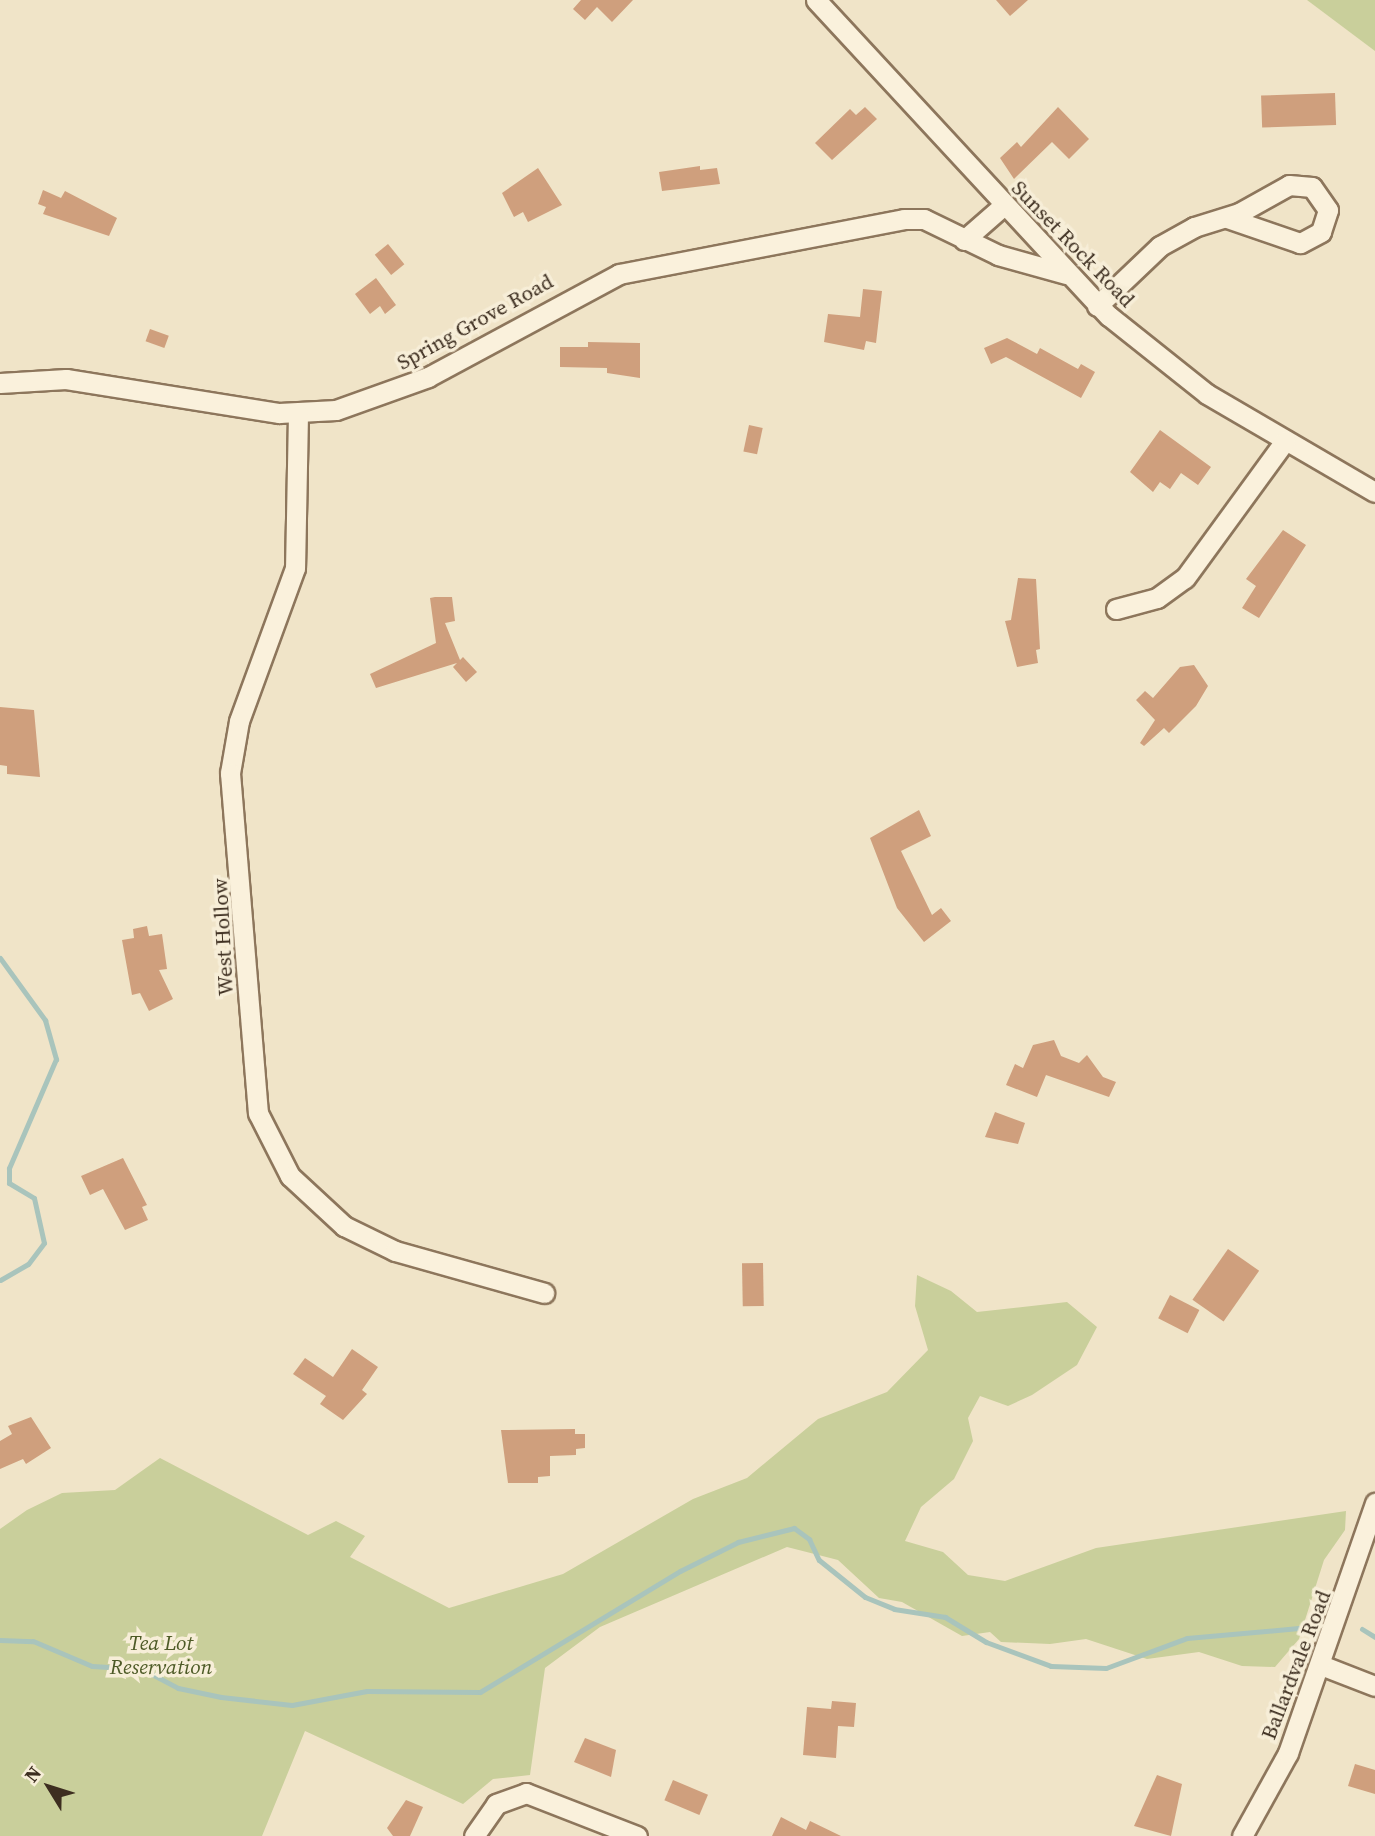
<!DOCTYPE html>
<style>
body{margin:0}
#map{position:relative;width:1375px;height:1836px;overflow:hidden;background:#f0e4c8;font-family:"Source Serif 4",serif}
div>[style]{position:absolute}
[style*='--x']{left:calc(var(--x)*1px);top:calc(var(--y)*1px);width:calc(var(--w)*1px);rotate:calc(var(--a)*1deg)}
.green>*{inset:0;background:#c9cf9b}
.stream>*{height:5px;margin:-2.5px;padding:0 2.5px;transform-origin:2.5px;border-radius:2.5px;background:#a9c4bc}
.building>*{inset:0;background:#cf9f7d;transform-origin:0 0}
.roads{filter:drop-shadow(2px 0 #8d765c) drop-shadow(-2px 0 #8d765c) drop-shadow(0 2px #8d765c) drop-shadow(0 -2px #8d765c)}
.minor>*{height:19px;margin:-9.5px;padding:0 9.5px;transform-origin:9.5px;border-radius:9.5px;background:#faf1dc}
span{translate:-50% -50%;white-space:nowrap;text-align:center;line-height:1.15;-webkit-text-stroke:7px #f7eed8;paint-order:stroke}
.street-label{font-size:21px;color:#3d2e20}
.park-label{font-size:21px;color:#4d5a26;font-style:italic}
.north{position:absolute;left:14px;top:1752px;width:70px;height:70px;-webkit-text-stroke:5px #f7eed8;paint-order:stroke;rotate:308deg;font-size:19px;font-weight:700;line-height:28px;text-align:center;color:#3d2e20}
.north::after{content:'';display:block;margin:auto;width:24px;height:32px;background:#3d2e20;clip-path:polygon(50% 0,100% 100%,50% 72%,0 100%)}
</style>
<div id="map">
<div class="green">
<i style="clip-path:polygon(1307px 0,1375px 0,1375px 51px)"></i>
<i style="clip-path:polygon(917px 1275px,951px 1291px,977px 1312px,1067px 1302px,1097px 1327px,1077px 1365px,1032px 1395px,1008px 1406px,980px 1396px,968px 1418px,973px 1441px,954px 1479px,921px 1507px,905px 1541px,943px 1552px,968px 1575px,1005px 1581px,1096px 1548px,1346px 1511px,1345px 1530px,1324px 1560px,1299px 1639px,1275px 1667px,1242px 1666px,1199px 1652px,1147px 1659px,1086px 1639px,1050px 1644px,1001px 1642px,990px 1632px,962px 1636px,902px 1602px,879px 1598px,838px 1560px,787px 1547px,600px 1627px,545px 1668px,530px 1775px,493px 1779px,463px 1804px,305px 1731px,262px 1836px,0 1836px,0 1529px,27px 1510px,62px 1493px,115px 1490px,160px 1458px,308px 1535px,336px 1521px,365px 1536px,350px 1557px,449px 1608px,563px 1574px,693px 1499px,747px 1478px,818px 1419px,887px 1392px,928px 1350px,915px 1306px)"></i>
</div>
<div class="stream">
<i style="--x:0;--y:958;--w:77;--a:54"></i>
<i style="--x:45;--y:1020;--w:41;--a:74.2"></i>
<i style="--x:56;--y:1059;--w:119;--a:113.3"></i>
<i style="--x:9;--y:1168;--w:15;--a:90"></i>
<i style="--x:9;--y:1183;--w:29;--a:31"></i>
<i style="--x:34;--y:1198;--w:46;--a:77.5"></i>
<i style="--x:44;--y:1243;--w:26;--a:127"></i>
<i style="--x:28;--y:1264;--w:32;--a:150"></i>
<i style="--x:1362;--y:1629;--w:15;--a:32"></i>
<i style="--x:0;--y:1640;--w:33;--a:2"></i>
<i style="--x:33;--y:1641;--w:64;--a:23"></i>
<i style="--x:92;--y:1666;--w:50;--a:3.4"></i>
<i style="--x:142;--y:1669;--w:41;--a:27.8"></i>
<i style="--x:178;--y:1688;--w:44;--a:11.8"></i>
<i style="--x:221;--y:1697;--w:71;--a:6.4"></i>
<i style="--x:292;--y:1705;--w:76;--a:-10.6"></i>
<i style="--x:367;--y:1691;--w:113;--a:0.5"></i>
<i style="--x:480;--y:1692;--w:234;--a:-31.2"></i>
<i style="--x:680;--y:1571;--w:65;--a:-26.6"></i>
<i style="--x:738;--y:1542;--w:58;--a:-14"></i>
<i style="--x:794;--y:1528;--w:19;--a:36"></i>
<i style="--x:809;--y:1539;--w:23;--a:65"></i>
<i style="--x:819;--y:1560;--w:59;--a:38.8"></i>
<i style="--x:865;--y:1597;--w:31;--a:22"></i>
<i style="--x:894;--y:1609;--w:52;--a:8.9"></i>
<i style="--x:945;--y:1617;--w:48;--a:31.4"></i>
<i style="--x:986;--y:1642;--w:69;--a:20.3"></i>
<i style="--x:1051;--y:1666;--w:55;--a:2.1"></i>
<i style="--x:1106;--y:1668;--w:86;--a:-20.3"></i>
<i style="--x:1187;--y:1638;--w:112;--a:-5.1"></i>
</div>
<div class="building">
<i style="clip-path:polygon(581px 0,633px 0,612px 22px,597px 7px,585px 20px,573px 9px)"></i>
<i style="clip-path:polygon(996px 0,1028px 0,1010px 16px)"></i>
<i style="left:1335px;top:93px;width:32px;height:74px;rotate:88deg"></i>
<i style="clip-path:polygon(865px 107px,877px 119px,832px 160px,815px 143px,850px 109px,856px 115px)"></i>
<i style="clip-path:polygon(1058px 107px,1089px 139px,1069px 159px,1052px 142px,1014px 179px,1000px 158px,1017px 142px,1021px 147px)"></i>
<i style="clip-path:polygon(700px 166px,700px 170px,717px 168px,720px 184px,662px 191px,659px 172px)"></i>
<i style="clip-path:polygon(538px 168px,562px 205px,528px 222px,523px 212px,514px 217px,502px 193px)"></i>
<i style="clip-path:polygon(43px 190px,61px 198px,65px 191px,117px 218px,109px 236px,43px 214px,46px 207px,38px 204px)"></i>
<i style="left:388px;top:244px;width:26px;height:17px;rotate:51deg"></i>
<i style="clip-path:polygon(376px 278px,396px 305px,385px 314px,380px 306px,370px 314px,355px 294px)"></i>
<i style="clip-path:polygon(863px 289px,882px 291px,876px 343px,866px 341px,864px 350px,824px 342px,828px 314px,860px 317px)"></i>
<i style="left:150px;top:329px;width:20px;height:13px;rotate:20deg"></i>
<i style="clip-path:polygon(1007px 338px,1037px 354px,1040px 348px,1078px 369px,1081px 364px,1095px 372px,1081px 398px,1006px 357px,991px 364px,984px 348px)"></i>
<i style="clip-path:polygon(588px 342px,640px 343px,640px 378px,607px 373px,607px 368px,560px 367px,560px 347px,588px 347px)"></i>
<i style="left:749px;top:425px;width:14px;height:27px;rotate:12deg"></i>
<i style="clip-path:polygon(1160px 430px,1211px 467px,1198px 485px,1181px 473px,1170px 489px,1160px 482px,1153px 492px,1130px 472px)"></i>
<i style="clip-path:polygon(1283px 530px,1306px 545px,1259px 618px,1242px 608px,1256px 586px,1246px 579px)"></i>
<i style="clip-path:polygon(1018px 578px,1036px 579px,1040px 649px,1036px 650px,1038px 663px,1017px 667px,1005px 621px,1011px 620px)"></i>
<i style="clip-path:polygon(435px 597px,452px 597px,455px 621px,445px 623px,460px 660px,463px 657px,477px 672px,466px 682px,453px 667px,457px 663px,376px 688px,370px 674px,436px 643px,430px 598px)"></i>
<i style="clip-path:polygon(1194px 665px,1208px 686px,1196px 706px,1169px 733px,1164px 728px,1144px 746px,1140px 743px,1155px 720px,1136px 700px,1145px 691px,1153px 698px,1180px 667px)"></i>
<i style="clip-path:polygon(0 707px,34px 710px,40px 777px,7px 774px,7px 766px,0 765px)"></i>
<i style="clip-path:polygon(919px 810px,931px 836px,901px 851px,932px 915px,941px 908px,951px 921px,924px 942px,897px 908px,870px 838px)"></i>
<i style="clip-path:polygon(147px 926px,149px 936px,162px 934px,167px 969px,159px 970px,173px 999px,149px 1011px,140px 993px,132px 995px,122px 940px,134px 938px,133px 929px)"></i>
<i style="clip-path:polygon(1054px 1040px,1061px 1056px,1079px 1063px,1087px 1055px,1103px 1077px,1116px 1082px,1109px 1097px,1046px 1075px,1037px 1097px,1006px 1085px,1015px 1064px,1023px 1068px,1033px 1045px)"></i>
<i style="clip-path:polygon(995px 1112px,1025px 1123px,1018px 1144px,985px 1137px)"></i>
<i style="clip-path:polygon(123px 1158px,147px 1205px,142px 1207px,148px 1220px,125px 1230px,103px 1189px,90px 1195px,81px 1176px)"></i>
<i style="left:1228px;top:1249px;width:38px;height:62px;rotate:35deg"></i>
<i style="left:763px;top:1263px;width:43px;height:21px;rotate:89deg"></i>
<i style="left:1170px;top:1295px;width:33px;height:26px;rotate:27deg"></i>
<i style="clip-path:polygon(352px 1349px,378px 1367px,362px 1390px,367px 1394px,343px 1420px,320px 1404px,326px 1396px,293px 1374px,305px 1358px,333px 1377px)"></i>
<i style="clip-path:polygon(31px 1417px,51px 1448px,26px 1464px,23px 1459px,0 1469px,0 1441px,12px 1434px,8px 1426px)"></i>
<i style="clip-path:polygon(575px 1429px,575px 1434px,585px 1434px,585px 1448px,576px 1449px,576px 1455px,550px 1456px,550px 1476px,538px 1477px,538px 1483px,508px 1483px,501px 1430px)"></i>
<i style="clip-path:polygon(832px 1701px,856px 1703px,854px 1727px,838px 1726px,836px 1758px,803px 1755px,807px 1707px,831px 1709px)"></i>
<i style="clip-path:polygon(585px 1738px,616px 1750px,611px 1777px,574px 1762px)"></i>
<i style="clip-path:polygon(1355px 1764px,1375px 1770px,1375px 1794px,1348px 1786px)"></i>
<i style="clip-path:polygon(1157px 1775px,1182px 1784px,1171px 1836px,1134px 1826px)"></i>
<i style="left:673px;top:1780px;width:38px;height:22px;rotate:23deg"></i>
<i style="clip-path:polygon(406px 1800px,423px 1807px,410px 1836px,393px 1836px,387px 1828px)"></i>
<i style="clip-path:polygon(781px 1817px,806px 1830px,810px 1821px,841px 1836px,772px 1836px)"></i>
</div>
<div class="roads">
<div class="minor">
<i style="--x:816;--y:0;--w:431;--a:47.2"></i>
<i style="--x:1109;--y:316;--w:125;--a:38.5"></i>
<i style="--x:1207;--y:394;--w:194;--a:30.3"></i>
<i style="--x:964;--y:240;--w:53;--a:-41.2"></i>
<i style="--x:1097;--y:306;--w:87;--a:-43.6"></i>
<i style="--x:1160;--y:246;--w:39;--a:-29"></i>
<i style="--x:1194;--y:227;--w:47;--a:-17.3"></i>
<i style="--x:1239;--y:213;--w:57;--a:-29.2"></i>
<i style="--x:1289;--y:185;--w:23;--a:5"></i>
<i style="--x:1312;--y:187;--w:28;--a:55"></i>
<i style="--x:1328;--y:210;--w:23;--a:108"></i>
<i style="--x:1321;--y:232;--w:24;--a:152"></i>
<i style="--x:1300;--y:243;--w:77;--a:-161.1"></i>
<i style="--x:0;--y:383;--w:66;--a:-3.5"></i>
<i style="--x:66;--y:379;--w:216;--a:9.1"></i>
<i style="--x:279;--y:413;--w:57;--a:-3"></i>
<i style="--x:336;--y:410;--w:98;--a:-19.7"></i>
<i style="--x:428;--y:377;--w:217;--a:-28.3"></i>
<i style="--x:619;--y:274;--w:290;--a:-10.9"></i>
<i style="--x:904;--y:219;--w:20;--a:0"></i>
<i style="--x:924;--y:219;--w:82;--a:25.9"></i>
<i style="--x:998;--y:255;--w:71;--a:15.6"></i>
<i style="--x:298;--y:414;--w:154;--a:91.1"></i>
<i style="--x:295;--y:568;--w:163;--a:110.1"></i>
<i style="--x:239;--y:721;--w:53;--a:99.8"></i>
<i style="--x:230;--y:773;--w:341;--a:85.3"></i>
<i style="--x:258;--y:1113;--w:71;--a:63.1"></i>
<i style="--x:290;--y:1176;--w:74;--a:42.8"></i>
<i style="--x:344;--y:1226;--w:57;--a:26.1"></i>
<i style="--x:395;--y:1251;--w:155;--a:15.7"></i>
<i style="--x:1116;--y:609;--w:42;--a:-15"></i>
<i style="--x:1157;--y:598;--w:34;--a:-36"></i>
<i style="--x:1185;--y:578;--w:170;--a:-53.9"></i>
<i style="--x:1321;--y:1665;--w:58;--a:21.3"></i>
<i style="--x:474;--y:1836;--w:39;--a:-55"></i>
<i style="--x:496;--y:1804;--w:32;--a:-20"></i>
<i style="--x:526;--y:1793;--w:119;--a:21.2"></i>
<i style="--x:1242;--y:1836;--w:95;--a:-61"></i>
<i style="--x:1288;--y:1753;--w:265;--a:-70.8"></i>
</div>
</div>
<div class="street-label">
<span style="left:1073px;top:244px;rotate:46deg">Sunset Rock Road</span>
<span style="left:475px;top:322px;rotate:-29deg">Spring Grove Road</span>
<span style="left:223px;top:937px;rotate:-93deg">West Hollow</span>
<span style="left:1296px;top:1665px;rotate:-69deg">Ballardvale Road</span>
</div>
<div class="park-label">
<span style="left:161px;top:1655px">Tea Lot<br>Reservation</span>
</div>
<div class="north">N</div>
</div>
